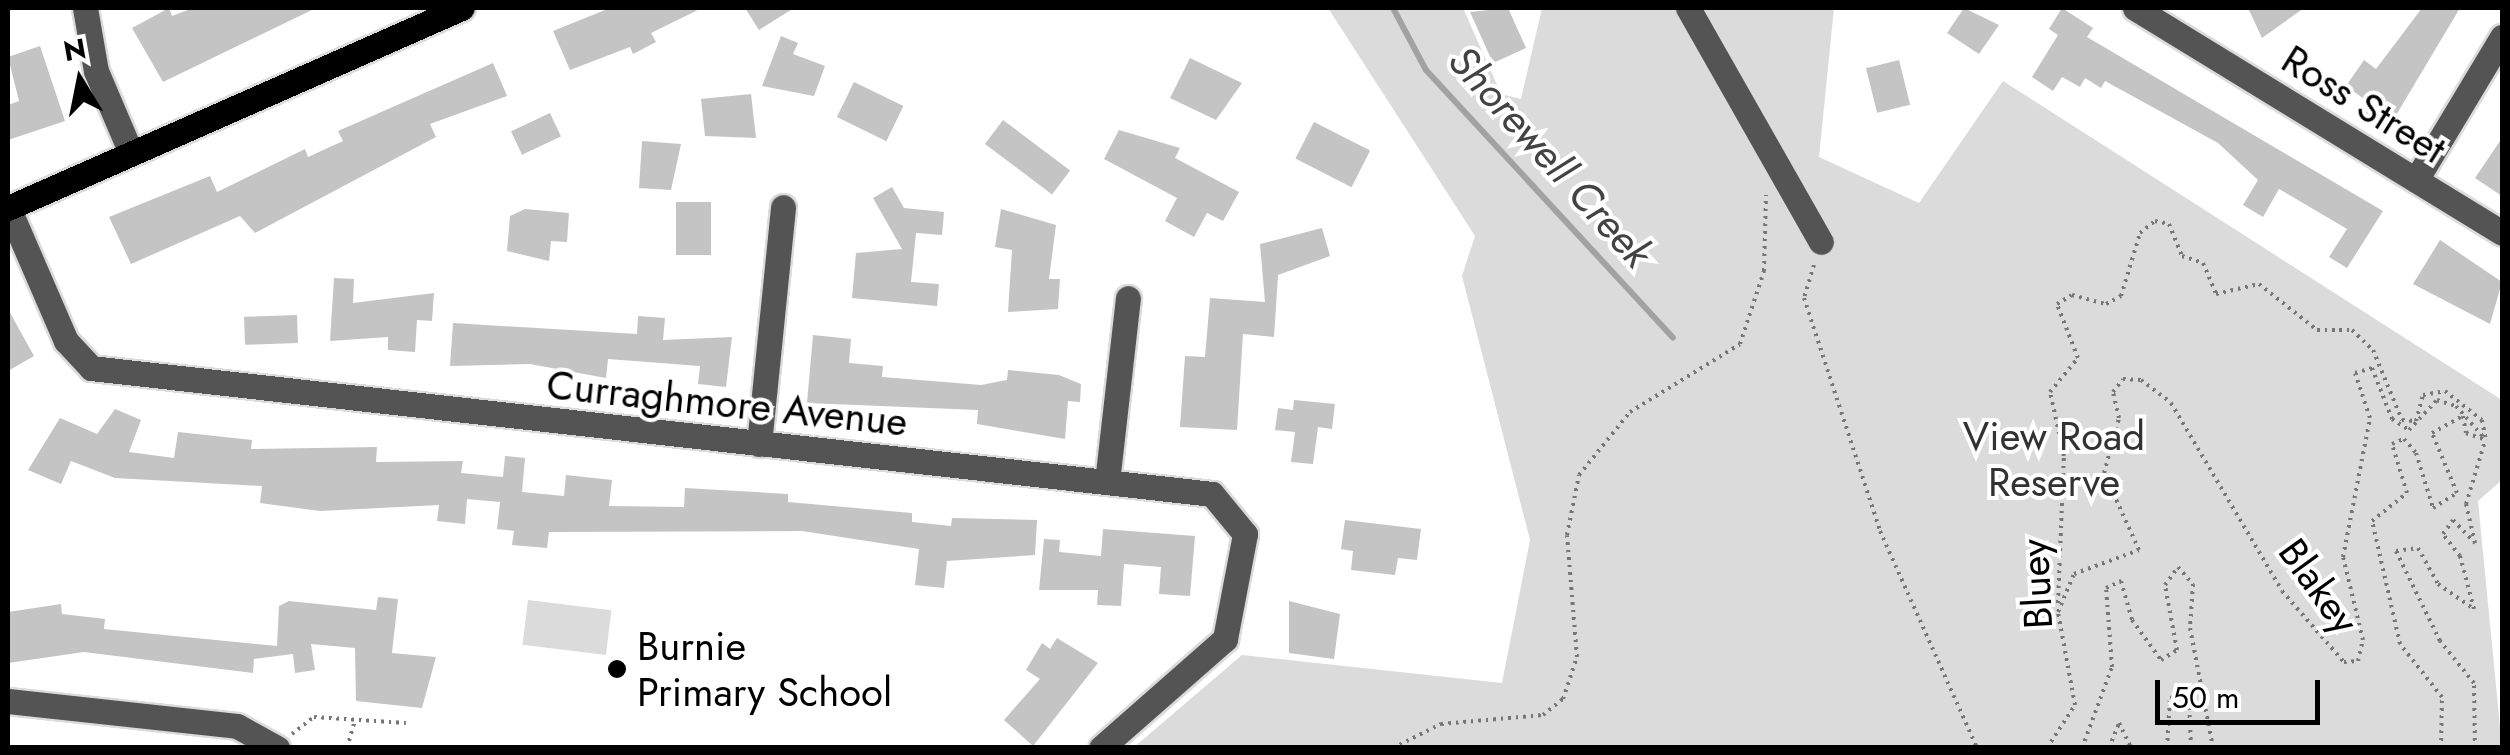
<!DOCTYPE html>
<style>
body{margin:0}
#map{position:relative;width:2510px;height:755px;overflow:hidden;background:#fff;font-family:Jost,sans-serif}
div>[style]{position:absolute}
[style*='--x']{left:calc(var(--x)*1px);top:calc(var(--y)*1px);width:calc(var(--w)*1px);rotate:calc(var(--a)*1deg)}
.green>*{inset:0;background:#dbdbdb;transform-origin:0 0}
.stream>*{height:6px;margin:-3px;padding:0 3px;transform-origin:3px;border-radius:3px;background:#a2a2a2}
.building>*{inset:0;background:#c4c4c4;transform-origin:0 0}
.path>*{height:4px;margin-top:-2px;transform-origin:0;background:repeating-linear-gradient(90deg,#767676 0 2.5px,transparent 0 7.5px)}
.roads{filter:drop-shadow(2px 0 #dbdbdb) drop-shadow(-2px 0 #dbdbdb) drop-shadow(0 2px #dbdbdb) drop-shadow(0 -2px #dbdbdb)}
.minor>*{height:25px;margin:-12.5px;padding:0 12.5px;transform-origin:12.5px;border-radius:12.5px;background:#545454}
.major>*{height:25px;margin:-12.5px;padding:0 12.5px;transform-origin:12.5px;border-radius:12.5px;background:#000}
.dots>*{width:28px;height:28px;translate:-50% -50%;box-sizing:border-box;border:5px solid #fff;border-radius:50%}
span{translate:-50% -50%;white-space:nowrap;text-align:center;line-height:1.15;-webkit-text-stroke:8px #fff;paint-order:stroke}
.street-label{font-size:40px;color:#000}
.park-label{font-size:40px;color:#323232}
.poi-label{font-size:40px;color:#000}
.left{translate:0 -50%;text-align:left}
.water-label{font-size:42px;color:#434343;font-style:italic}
.frame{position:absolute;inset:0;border:10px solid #000;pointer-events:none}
.north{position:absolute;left:30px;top:30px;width:100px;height:100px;-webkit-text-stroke:8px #fff;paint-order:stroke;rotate:350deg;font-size:28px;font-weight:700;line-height:40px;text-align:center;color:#000}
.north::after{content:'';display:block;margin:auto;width:35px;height:45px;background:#000;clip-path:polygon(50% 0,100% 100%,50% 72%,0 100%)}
.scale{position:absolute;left:2155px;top:680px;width:165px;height:45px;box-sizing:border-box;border:5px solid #000;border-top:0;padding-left:12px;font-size:30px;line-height:35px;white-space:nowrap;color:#000;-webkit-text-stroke:8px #fff;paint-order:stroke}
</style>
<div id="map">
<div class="green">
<i style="clip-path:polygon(1328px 8px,1463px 8px,1501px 94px,1521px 99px,1542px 8px,1834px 8px,1819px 157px,1919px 203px,2003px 81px,2502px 400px,2502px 480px,2478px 501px,2502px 747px,1133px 748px,1242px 655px,1502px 683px,1530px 540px,1462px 276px,1475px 236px)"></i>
<i style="left:528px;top:600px;width:84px;height:45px;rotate:7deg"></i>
</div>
<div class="stream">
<i style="--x:1393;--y:8;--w:70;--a:62"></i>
<i style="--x:1426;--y:70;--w:364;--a:47.3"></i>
</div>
<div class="building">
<i style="clip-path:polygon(169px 8px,172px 16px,193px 8px,316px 8px,163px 82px,132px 28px)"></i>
<i style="clip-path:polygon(610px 8px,702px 8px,651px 33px,656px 42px,633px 54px,630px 47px,570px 70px,553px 31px)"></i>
<i style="clip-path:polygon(745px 8px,794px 8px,759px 30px)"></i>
<i style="clip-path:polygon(1508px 8px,1526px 48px,1493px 63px,1470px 12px)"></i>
<i style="clip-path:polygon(1964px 8px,1999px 25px,1979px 54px,1947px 33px)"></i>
<i style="clip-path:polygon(2062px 8px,2093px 28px,2087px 37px,2383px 211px,2347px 268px,2329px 257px,2347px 229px,2279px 189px,2263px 217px,2243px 205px,2258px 180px,2218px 143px,2105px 81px,2101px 88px,2085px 78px,2080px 87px,2062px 77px,2053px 91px,2032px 77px,2058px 35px,2049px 29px)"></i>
<i style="clip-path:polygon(2248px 8px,2304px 8px,2262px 38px)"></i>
<i style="clip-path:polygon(2422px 8px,2460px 8px,2386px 132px,2359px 112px,2367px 101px,2346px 86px,2364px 60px,2376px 69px)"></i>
<i style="clip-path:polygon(781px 36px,798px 43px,793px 54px,825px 66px,814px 96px,762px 86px)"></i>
<i style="clip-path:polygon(40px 46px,65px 121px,8px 140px,8px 105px,19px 101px,8px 57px)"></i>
<i style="clip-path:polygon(1190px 58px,1242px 83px,1216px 120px,1170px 98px)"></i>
<i style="left:1899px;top:60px;width:46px;height:34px;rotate:76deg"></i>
<i style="clip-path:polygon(493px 63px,507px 96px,430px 124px,436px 137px,255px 233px,240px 216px,131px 264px,109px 217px,210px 176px,217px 192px,305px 149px,308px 157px,343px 141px,338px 131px)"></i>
<i style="left:854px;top:82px;width:55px;height:39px;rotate:26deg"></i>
<i style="clip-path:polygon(751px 94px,756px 138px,705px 136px,701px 99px)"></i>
<i style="left:550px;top:113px;width:26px;height:43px;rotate:65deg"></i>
<i style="left:1003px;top:120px;width:84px;height:30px;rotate:37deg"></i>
<i style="left:1314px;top:122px;width:63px;height:41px;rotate:27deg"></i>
<i style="clip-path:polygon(1119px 130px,1180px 148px,1175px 158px,1239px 192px,1223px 221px,1207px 213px,1194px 237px,1165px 221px,1177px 198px,1104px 159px)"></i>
<i style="clip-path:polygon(2502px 138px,2502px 196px,2475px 178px)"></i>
<i style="clip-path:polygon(642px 141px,681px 144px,671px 190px,639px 188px)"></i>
<i style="clip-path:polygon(892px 187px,904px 208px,944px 212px,942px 235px,916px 233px,911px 282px,939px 284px,937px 306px,852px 298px,856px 253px,902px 249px,873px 198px)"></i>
<i style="left:676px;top:202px;width:35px;height:53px"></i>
<i style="clip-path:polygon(525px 209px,569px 213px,567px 242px,551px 241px,549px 261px,507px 251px,510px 216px)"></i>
<i style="clip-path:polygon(1001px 209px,1056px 225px,1049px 279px,1060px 279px,1058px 309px,1008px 312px,1012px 250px,995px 247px)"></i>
<i style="clip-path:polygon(1322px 228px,1330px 256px,1278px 275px,1274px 337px,1243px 334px,1237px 430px,1180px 427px,1185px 356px,1205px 357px,1210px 298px,1265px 302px,1260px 244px)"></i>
<i style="clip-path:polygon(2440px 240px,2502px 282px,2490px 324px,2413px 284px)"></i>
<i style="clip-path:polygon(334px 278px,354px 279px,353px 303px,434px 293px,432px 321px,417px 320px,415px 352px,388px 350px,388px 337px,330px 341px)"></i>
<i style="clip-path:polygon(8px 309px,34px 356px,8px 371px)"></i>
<i style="left:297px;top:315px;width:28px;height:53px;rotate:88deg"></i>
<i style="clip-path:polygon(638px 316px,665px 318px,663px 340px,732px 337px,726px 387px,698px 384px,700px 366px,608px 359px,606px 378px,530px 364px,450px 366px,453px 323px,637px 334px)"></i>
<i style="clip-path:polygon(813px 335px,851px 339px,849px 363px,883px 366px,882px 377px,981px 385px,1007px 380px,1008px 370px,1059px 375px,1081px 384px,1080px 402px,1068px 401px,1065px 439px,977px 424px,978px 410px,807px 403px)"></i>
<i style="clip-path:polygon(1294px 400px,1335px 404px,1332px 429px,1318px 427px,1313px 464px,1291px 462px,1295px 432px,1275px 430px,1278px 408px,1293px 410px)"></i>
<i style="clip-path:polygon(115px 409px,141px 420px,129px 452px,174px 458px,178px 432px,252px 440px,251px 449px,377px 447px,376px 462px,463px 461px,461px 473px,503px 477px,505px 456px,525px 458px,522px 492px,564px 496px,566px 475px,612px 480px,609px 506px,684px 507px,685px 488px,788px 494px,788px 502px,912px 513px,912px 522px,951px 526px,952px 518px,1037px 520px,1035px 555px,947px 561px,944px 588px,915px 585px,919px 549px,802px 531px,549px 532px,547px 548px,512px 545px,514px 531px,497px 529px,500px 502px,467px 499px,465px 524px,437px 521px,439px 505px,320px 511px,260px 503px,262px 486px,115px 478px,71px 461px,61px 484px,28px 470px,60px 418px,97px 434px)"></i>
<i style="clip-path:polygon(1345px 520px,1421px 529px,1417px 560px,1398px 558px,1395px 575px,1351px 570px,1353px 551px,1341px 549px)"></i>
<i style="clip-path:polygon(1103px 529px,1195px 536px,1190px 596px,1159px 594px,1161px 567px,1124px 564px,1121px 606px,1097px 605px,1098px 590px,1039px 590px,1044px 539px,1060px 540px,1059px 552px,1101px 556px)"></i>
<i style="clip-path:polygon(378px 597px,398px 599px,392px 653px,436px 657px,422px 708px,356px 701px,355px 648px,311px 644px,315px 670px,295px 673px,293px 654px,254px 659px,253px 673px,84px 652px,8px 663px,8px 612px,61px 604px,62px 614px,105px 619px,104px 629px,277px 646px,279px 606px,289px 601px,376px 610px)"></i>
<i style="clip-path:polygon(1289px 601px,1340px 614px,1334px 659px,1289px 653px)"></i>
<i style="clip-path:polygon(1057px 638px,1098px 663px,1033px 746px,1004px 720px,1040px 679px,1026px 670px,1042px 643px,1050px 649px)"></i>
</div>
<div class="path">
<i style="--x:1814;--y:265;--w:34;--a:107"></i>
<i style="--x:1804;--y:298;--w:245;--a:71.9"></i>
<i style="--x:1880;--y:531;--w:238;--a:65.9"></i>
<i style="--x:2058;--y:603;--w:147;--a:-87.7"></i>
<i style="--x:2064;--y:456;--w:66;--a:-102.3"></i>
<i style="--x:2050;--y:392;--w:44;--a:-50.5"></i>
<i style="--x:2078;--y:358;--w:58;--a:-111.3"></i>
<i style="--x:2057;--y:304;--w:17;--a:-31"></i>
<i style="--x:2072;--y:295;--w:35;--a:15"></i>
<i style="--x:2106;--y:304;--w:17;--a:-28"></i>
<i style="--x:2121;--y:296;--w:66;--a:-73.2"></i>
<i style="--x:2140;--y:233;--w:19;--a:-39"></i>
<i style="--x:2155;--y:221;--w:14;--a:12"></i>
<i style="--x:2169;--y:224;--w:35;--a:68"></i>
<i style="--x:2182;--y:256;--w:22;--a:18"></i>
<i style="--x:2203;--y:263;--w:34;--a:67"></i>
<i style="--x:2216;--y:294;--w:44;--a:-13.1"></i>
<i style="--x:2259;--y:284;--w:74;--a:38.4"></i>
<i style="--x:2317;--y:330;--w:35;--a:0"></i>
<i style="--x:2352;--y:330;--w:29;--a:44"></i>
<i style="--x:2373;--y:350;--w:76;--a:67.5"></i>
<i style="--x:2402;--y:420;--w:14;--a:4"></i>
<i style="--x:2416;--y:421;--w:27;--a:-75"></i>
<i style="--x:2423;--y:395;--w:22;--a:-10"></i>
<i style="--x:2445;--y:391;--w:47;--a:38.1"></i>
<i style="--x:2482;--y:420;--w:20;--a:79"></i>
<i style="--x:2058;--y:612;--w:41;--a:-67.2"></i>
<i style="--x:2074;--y:574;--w:69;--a:-20.3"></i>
<i style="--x:2139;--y:550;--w:85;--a:-114.4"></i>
<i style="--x:2104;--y:473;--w:57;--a:-74.7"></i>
<i style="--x:2119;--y:418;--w:27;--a:-103"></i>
<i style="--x:2113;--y:392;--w:16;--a:-52"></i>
<i style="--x:2123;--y:379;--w:18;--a:3"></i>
<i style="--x:2141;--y:380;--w:38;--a:37"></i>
<i style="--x:2171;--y:403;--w:218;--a:59.4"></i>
<i style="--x:2282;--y:591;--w:94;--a:48.9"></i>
<i style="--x:2344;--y:662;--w:14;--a:-4"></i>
<i style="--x:2358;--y:661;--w:22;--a:-77"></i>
<i style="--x:2363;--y:640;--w:85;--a:-103.5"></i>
<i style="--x:2343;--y:557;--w:142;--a:-79"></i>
<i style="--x:2370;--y:418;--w:47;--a:-108.4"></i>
<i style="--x:2355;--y:373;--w:18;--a:-16"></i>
<i style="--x:2372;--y:368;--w:55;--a:68.6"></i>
<i style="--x:2392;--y:419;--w:20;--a:33"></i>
<i style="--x:2409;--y:430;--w:41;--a:-47"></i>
<i style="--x:2437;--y:400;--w:20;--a:18"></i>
<i style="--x:2456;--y:406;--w:45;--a:48.6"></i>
<i style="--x:292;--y:734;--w:28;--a:-38"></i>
<i style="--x:314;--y:717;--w:92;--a:3.7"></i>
<i style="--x:347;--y:748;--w:29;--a:-74"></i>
<i style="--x:1393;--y:748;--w:54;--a:-26.6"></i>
<i style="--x:1441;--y:724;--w:102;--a:-5"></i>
<i style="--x:1543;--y:715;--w:26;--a:-39"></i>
<i style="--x:1563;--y:699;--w:44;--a:-71.6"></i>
<i style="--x:1577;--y:657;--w:122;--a:-94.7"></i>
<i style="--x:1567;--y:535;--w:61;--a:-78.7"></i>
<i style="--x:1579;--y:475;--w:81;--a:-51"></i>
<i style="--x:1630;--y:412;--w:129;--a:-31.7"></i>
<i style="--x:1740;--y:344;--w:77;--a:-71.8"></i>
<i style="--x:1764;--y:271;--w:76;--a:-88.5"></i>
<i style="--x:2047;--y:748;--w:51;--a:-56.9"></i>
<i style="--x:2075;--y:705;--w:95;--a:-100.4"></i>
<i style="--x:2082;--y:748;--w:86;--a:-69.7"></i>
<i style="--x:2112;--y:667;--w:79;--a:-94.3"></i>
<i style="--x:2106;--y:588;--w:17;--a:-25"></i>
<i style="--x:2121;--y:581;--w:41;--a:74.2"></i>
<i style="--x:2132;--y:620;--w:49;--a:54.1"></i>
<i style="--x:2161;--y:660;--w:19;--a:-32"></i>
<i style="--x:2177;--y:650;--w:66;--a:-100.5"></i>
<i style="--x:2165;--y:585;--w:22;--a:-54"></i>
<i style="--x:2178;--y:567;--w:23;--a:49"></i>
<i style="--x:2193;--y:584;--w:44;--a:93.9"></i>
<i style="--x:2190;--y:628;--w:122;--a:79.1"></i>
<i style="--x:2109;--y:748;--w:27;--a:-68"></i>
<i style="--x:2119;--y:723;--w:28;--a:64"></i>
<i style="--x:2167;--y:748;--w:50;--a:-86.6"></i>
<i style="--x:2170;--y:698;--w:11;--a:-15"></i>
<i style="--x:2181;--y:695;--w:9;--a:32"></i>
<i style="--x:2189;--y:700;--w:48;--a:87.6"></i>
<i style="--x:2441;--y:748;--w:51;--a:-88.9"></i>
<i style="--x:2442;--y:697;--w:68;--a:-128.4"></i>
<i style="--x:2400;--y:644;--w:126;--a:-102.8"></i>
<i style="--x:2372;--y:521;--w:45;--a:-38.7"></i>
<i style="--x:2407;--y:493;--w:51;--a:-107"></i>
<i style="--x:2392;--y:444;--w:13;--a:-23"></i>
<i style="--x:2404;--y:439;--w:18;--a:49"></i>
<i style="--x:2416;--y:453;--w:58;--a:72.8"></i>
<i style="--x:2433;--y:508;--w:28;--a:-32"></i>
<i style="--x:2457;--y:493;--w:65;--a:-112.6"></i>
<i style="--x:2432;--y:433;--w:35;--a:-29"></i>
<i style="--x:2463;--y:416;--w:17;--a:80"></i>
<i style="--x:2466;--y:433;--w:21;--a:19"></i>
<i style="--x:2475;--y:748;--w:65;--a:-90.9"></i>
<i style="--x:2474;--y:683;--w:54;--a:-129"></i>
<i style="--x:2440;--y:641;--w:100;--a:-116.1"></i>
<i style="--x:2396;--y:551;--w:22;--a:-8"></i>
<i style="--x:2418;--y:548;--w:41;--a:60.9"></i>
<i style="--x:2438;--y:584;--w:44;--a:34.8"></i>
<i style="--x:2474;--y:609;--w:55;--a:-104.8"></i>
<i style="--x:2460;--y:556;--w:28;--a:-128"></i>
<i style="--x:2443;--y:534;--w:17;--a:-54"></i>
<i style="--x:2453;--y:520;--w:32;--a:46"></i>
<i style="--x:2475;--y:543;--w:40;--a:-103"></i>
<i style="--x:2466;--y:504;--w:66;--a:-73.2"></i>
</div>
<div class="roads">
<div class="minor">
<i style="--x:85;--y:8;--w:64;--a:80.1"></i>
<i style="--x:96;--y:71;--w:89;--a:66.9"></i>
<i style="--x:1688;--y:8;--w:269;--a:60.4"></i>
<i style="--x:2135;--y:8;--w:430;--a:31.5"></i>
<i style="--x:2416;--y:180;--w:167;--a:-59"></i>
<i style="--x:8;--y:207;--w:146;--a:66.6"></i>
<i style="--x:66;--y:341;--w:37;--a:47"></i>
<i style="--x:91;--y:368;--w:1128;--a:6.41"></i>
<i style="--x:1212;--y:494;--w:52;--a:50.5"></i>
<i style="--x:1245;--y:534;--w:107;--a:100.8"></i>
<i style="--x:1225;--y:639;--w:165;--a:138.7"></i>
<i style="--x:759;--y:444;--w:238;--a:-84.2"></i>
<i style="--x:1107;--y:482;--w:185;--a:-83.5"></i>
<i style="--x:8;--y:701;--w:230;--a:6.2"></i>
<i style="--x:237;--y:726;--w:46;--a:28.8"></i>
</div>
<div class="major">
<i style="--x:8;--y:208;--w:496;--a:-23.8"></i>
</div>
</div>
<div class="dots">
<i style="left:617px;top:669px;background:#000"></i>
</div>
<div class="street-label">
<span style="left:2364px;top:104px;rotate:32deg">Ross Street</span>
<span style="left:727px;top:403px;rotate:6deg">Curraghmore Avenue</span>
<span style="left:2036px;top:584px;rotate:-93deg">Bluey</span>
<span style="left:2319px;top:586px;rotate:54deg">Blakey</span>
</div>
<div class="park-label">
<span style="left:2054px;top:459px">View Road<br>Reserve</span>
</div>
<div class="poi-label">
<span class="left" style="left:637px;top:669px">Burnie<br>Primary School</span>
</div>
<div class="water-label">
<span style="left:1550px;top:157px;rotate:48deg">Shorewell Creek</span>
</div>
<div class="frame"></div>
<div class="north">N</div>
<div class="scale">50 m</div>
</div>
